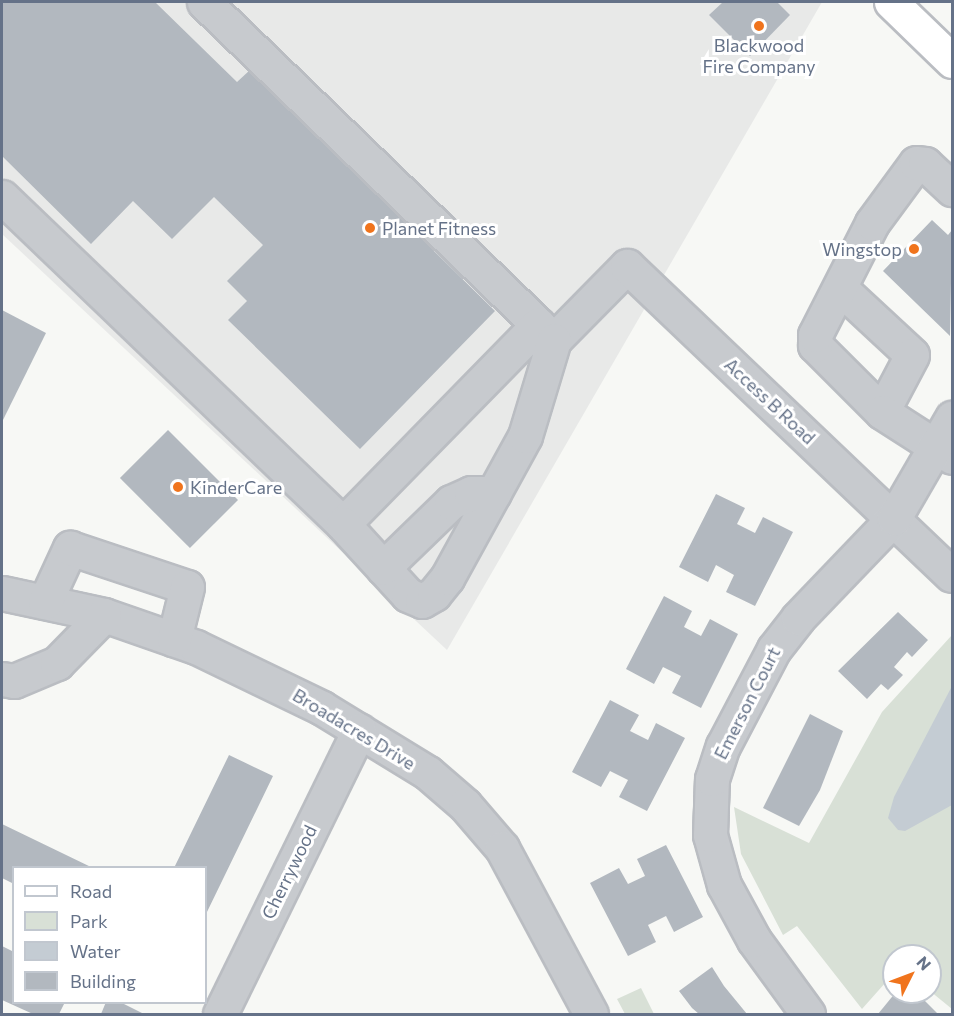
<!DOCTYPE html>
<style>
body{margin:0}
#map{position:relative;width:954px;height:1016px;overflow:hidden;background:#f7f8f5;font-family:Commissioner,sans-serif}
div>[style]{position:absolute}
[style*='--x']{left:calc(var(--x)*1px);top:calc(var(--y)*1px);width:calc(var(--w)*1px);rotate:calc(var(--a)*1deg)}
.built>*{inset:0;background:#e8e9e8}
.green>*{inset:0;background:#d8e0d6}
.water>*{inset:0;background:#c4ccd3}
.building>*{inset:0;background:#b2b8bf;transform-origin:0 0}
.roads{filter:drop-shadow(2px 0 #babdc2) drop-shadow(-2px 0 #babdc2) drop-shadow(0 2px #babdc2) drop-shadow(0 -2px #babdc2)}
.minor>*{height:33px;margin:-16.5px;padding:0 16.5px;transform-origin:16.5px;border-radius:16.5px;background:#c7cace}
.major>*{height:33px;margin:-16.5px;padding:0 16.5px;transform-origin:16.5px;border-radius:16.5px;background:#fff}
.dots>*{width:16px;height:16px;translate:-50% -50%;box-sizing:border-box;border:3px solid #fff;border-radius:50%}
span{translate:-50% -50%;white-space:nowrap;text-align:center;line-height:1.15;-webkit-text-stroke:6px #fff;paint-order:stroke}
.poi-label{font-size:18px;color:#657288}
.left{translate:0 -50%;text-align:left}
.right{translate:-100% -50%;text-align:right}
.street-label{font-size:18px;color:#657288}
.frame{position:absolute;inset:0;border:3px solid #657288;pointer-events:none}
.legend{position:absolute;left:12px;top:866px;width:195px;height:138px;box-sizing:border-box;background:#fff;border:2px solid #c1c7cf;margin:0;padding:8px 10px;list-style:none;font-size:18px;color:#657288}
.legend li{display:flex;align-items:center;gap:12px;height:30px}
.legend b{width:30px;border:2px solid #c1c7cf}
.north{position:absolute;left:882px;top:944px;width:60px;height:60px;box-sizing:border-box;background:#fff;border:2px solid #c1c7cf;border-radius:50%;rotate:48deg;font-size:16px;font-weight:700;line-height:24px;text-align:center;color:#657288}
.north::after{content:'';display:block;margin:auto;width:21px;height:27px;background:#f0741d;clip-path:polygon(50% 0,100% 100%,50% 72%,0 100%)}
</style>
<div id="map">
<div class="built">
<i style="clip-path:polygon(2px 2px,822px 2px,447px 650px,2px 234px)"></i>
</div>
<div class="green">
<i style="clip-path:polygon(952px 635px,952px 1009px,930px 991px,930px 956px,894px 956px,894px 973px,862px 1009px,797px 926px,783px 935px,741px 854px,734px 807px,809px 843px,882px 712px)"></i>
<i style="clip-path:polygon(641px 988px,654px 1014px,625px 1014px,617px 999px)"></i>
</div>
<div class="water">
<i style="clip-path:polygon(952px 686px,952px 805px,905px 831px,898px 830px,888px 818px,894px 797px)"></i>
</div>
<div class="building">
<i style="clip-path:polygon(2px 2px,155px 2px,237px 82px,250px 70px,495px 311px,360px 449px,228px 320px,247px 301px,227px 281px,263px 245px,214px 197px,172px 239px,133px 201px,91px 244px,2px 156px)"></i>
<i style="clip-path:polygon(723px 2px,777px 2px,790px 15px,750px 56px,709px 15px)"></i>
<i style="clip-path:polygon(932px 220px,948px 235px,952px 230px,950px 336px,883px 271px)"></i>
<i style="clip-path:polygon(2px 310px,46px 333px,2px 422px)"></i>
<i style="left:168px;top:430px;width:99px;height:68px;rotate:45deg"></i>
<i style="clip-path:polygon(716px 494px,745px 508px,737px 524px,755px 533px,763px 517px,793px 532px,755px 606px,726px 592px,734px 575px,716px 565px,708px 582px,679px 567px)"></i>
<i style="clip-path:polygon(664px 596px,692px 611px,684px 627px,701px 636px,710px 619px,738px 634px,701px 708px,672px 693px,681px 676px,663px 667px,654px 684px,626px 669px)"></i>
<i style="clip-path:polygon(898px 612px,928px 640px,912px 657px,907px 652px,894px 667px,903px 675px,888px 690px,881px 684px,867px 699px,838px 671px)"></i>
<i style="clip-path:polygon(610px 700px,639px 715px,630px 731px,648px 740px,656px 723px,685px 738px,647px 811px,619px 797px,628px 780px,610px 771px,601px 787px,572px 772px)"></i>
<i style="clip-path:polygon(810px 714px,843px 731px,820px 790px,799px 826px,763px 808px)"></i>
<i style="clip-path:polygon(229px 755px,273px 776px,206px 914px,206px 868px,174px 868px)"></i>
<i style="clip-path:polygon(2px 824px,93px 868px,14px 868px,14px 884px,2px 878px)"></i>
<i style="clip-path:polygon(666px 845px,703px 917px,674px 932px,666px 916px,648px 925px,656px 942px,628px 956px,590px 883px,619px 868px,628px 884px,645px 876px,637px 859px)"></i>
<i style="clip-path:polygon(2px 946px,14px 952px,14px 1002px,65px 1002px,59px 1014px,33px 1014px,2px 1000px)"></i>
<i style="clip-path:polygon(712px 967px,724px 986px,747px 1014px,699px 1014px,692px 1008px,679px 991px)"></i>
<i style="clip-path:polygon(896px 992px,920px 996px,938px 1014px,878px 1014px)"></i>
<i style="clip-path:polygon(106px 1002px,120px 1002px,144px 1014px,101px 1014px)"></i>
</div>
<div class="roads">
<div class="minor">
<i style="--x:204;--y:2;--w:487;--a:44"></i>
<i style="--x:554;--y:340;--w:104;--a:-45.4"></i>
<i style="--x:627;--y:266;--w:448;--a:43.6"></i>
<i style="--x:2;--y:197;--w:472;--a:43.8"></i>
<i style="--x:343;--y:524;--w:279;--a:-45.6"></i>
<i style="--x:840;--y:288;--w:98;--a:42.9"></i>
<i style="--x:912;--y:355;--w:64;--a:117.8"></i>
<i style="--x:882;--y:412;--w:95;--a:-135"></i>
<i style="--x:815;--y:345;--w:10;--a:-90"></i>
<i style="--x:815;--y:335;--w:126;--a:-63"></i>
<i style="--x:872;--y:223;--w:74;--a:-53.7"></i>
<i style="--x:916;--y:163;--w:9;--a:6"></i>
<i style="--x:925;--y:164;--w:37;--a:43"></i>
<i style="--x:882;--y:412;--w:83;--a:32.7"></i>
<i style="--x:343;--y:524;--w:96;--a:47.5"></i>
<i style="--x:408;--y:595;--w:15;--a:23"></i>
<i style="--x:422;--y:601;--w:14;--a:-30"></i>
<i style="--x:434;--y:594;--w:21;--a:-51"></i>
<i style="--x:447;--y:578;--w:162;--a:-61.2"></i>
<i style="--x:525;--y:436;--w:100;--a:-73.2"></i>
<i style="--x:383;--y:568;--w:95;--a:-44.1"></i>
<i style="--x:451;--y:502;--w:22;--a:-24"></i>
<i style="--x:471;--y:493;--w:23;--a:0"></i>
<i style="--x:2;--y:593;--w:104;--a:12.2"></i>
<i style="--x:104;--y:615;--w:97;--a:19.2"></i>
<i style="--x:196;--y:647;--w:140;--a:25.8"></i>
<i style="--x:322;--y:708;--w:124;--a:31.5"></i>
<i style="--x:428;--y:773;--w:49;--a:40.9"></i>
<i style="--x:465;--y:805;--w:57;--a:49.3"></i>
<i style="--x:502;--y:848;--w:188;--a:61.8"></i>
<i style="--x:45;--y:602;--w:60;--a:-65.2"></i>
<i style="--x:70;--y:548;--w:123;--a:18.4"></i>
<i style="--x:187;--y:587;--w:54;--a:104"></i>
<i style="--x:2;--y:679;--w:12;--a:9"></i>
<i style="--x:14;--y:681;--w:47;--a:-22.7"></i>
<i style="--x:57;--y:663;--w:67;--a:-45.6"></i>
<i style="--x:220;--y:1014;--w:316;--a:-63.9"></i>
<i style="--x:808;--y:1014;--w:92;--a:-126.1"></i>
<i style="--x:754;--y:940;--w:63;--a:-118.6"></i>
<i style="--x:724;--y:885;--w:52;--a:-105.6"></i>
<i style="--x:710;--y:835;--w:56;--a:-88"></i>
<i style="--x:712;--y:779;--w:35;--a:-72"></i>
<i style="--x:723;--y:746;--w:110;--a:-62.3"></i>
<i style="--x:774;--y:649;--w:39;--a:-52"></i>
<i style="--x:798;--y:618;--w:139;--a:-46.2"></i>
<i style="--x:894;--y:518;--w:116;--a:-59.9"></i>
</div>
<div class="major">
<i style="--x:891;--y:2;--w:85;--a:44"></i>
</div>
</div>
<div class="dots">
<i style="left:759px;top:26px;background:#f0741d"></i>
<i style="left:370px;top:228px;background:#f0741d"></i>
<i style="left:914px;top:249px;background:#f0741d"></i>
<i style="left:178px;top:487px;background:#f0741d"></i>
</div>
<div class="poi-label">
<span style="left:759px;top:56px">Blackwood<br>Fire Company</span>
<span class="left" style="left:382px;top:228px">Planet Fitness</span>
<span class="right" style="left:902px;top:249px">Wingstop</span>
<span class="left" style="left:190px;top:487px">KinderCare</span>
</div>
<div class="street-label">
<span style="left:770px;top:401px;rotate:43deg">Access B Road</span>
<span style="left:747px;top:703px;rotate:-63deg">Emerson Court</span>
<span style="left:354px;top:729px;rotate:31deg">Broadacres Drive</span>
<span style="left:289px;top:872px;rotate:-64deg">Cherrywood</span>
</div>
<div class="frame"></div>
<ul class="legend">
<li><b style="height:8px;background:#fff"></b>Road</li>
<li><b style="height:16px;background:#d8e0d6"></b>Park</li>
<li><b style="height:16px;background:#c4ccd3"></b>Water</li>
<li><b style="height:16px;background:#b2b8bf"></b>Building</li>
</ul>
<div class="north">N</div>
</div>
